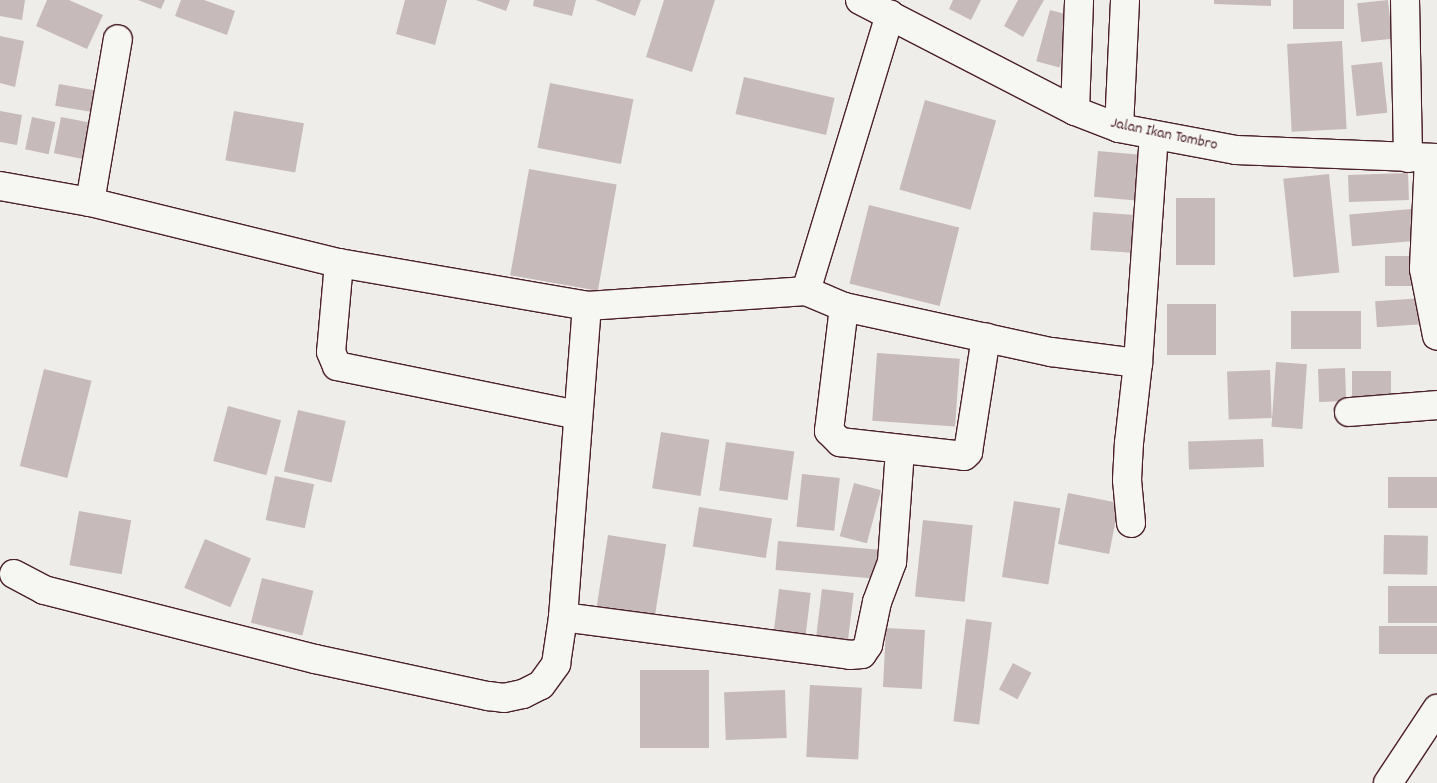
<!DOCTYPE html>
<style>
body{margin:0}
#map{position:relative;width:1437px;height:783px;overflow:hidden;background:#efedea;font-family:Dekko,sans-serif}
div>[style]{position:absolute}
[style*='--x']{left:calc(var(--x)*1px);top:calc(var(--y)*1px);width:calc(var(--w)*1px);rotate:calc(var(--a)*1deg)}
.building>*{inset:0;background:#c6babb;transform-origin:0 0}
.roads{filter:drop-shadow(1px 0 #4a1f2b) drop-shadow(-1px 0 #4a1f2b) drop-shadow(0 1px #4a1f2b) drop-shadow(0 -1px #4a1f2b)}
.minor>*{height:28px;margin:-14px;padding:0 14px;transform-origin:14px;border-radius:14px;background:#f6f6f2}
.tertiary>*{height:28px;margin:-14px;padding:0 14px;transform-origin:14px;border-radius:14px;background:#f6f6f2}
span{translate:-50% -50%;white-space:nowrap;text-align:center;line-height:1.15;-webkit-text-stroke:4px #f6f6f2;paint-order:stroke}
.street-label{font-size:16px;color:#4a1f2b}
</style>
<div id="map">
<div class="building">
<i style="clip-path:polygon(0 0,25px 0,22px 20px,0 16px)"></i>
<i style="clip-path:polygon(47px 0,69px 0,103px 15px,87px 49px,36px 26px)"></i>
<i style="clip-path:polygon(138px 0,165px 0,161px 9px)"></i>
<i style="clip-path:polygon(181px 0,204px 0,235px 11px,227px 35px,175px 16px)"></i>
<i style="clip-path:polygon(405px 0,447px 0,435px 45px,396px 34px)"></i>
<i style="clip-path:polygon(476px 0,510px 0,506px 11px)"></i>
<i style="clip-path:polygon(534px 0,576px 0,572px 16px,533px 6px)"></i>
<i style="clip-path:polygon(595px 0,641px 0,635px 16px)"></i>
<i style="clip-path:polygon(664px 0,715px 0,692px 72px,646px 57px)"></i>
<i style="clip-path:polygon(953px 0,981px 0,971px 20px,949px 9px)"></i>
<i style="clip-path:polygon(1018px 0,1044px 0,1023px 37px,1004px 26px)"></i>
<i style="clip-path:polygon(1214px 0,1271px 0,1271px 6px,1214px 4px)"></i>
<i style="left:1293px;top:0;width:51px;height:29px"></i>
<i style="left:1388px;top:0;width:39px;height:31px;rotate:84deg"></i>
<i style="left:1050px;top:10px;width:24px;height:53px;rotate:15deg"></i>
<i style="clip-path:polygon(0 36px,24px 41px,15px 87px,0 83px)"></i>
<i style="left:1342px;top:41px;width:88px;height:55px;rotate:87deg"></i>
<i style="left:1382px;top:62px;width:51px;height:31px;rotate:84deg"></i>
<i style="left:744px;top:77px;width:93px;height:38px;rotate:13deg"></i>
<i style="left:550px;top:83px;width:85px;height:66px;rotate:11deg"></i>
<i style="left:59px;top:84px;width:40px;height:22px;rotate:10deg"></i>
<i style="left:925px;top:100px;width:74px;height:93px;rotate:16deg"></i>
<i style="clip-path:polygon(0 111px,22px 115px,17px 145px,0 142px)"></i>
<i style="left:234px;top:111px;width:71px;height:50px;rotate:10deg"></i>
<i style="left:32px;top:117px;width:24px;height:33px;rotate:12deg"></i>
<i style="left:61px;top:117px;width:41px;height:37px;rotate:11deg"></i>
<i style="left:1098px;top:151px;width:45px;height:46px;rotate:5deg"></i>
<i style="left:529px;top:169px;width:89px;height:108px;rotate:10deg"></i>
<i style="left:1408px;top:173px;width:27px;height:60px;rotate:88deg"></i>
<i style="left:1329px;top:174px;width:99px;height:46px;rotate:84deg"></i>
<i style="left:1176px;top:198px;width:39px;height:67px"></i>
<i style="left:869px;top:205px;width:93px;height:81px;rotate:14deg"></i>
<i style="left:1411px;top:209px;width:32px;height:62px;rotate:85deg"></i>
<i style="left:1093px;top:212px;width:49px;height:38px;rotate:4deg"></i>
<i style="left:1385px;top:256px;width:30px;height:30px"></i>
<i style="left:1423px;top:298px;width:26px;height:48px;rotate:86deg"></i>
<i style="left:1167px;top:304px;width:49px;height:51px"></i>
<i style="left:1291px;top:311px;width:70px;height:38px"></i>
<i style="left:877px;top:353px;width:83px;height:68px;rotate:4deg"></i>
<i style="left:1276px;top:362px;width:31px;height:65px;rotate:4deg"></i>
<i style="left:1345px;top:368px;width:33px;height:27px;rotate:88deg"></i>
<i style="left:44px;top:369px;width:49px;height:100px;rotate:14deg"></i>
<i style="left:1270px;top:370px;width:48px;height:43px;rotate:88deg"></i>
<i style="left:1391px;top:371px;width:27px;height:39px;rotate:90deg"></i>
<i style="left:228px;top:406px;width:55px;height:57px;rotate:15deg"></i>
<i style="left:298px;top:410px;width:49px;height:63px;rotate:13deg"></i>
<i style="left:661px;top:432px;width:49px;height:57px;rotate:9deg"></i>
<i style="left:1263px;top:439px;width:28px;height:75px;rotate:88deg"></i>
<i style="left:726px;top:442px;width:69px;height:49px;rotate:8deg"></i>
<i style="left:802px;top:474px;width:38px;height:53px;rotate:6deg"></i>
<i style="left:275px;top:476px;width:40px;height:45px;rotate:12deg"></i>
<i style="left:1437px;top:477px;width:31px;height:49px;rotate:90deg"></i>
<i style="left:854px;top:483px;width:28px;height:55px;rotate:15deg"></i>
<i style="left:1068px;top:493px;width:52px;height:52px;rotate:11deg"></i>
<i style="left:1014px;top:501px;width:47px;height:77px;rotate:9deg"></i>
<i style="left:699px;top:507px;width:74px;height:40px;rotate:9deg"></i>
<i style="left:79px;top:511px;width:53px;height:55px;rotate:10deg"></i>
<i style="left:923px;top:520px;width:50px;height:77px;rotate:6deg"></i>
<i style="left:608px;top:535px;width:59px;height:83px;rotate:9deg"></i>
<i style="left:1384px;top:535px;width:44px;height:39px;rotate:1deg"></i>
<i style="left:205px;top:539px;width:50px;height:53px;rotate:23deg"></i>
<i style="left:778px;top:541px;width:104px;height:29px;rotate:5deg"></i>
<i style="left:262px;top:578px;width:53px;height:46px;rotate:14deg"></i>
<i style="left:1437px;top:586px;width:37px;height:49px;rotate:90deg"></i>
<i style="left:779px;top:589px;width:32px;height:46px;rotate:7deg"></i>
<i style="left:822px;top:589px;width:32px;height:50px;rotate:7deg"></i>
<i style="left:966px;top:619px;width:26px;height:103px;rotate:7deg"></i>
<i style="left:1437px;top:626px;width:28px;height:58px;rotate:90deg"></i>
<i style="left:886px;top:628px;width:39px;height:59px;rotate:3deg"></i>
<i style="left:1013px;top:663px;width:21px;height:30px;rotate:28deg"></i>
<i style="left:640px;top:670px;width:69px;height:78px"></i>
<i style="left:810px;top:685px;width:52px;height:72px;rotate:3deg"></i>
<i style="left:785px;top:690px;width:48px;height:61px;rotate:88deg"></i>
</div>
<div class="roads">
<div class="minor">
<i style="--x:1405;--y:0;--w:158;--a:88.9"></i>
<i style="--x:1075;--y:111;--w:111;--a:-87.9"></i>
<i style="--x:1119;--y:128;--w:128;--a:-87.3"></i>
<i style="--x:1429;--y:158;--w:111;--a:92.6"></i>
<i style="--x:1424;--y:269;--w:68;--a:79"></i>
<i style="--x:0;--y:186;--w:91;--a:10.1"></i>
<i style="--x:90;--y:202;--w:256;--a:13.8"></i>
<i style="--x:339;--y:263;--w:252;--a:9.8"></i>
<i style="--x:587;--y:306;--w:220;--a:-3.9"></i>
<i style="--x:806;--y:291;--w:41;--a:22.8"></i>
<i style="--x:844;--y:307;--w:212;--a:12.3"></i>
<i style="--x:1051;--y:352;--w:88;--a:7.2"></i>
<i style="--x:1138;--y:363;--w:228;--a:-86"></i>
<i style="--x:90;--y:202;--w:165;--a:-80.3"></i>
<i style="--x:339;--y:263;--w:89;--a:95.1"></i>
<i style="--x:331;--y:352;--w:15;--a:67"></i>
<i style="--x:337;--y:366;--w:245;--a:11.5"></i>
<i style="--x:806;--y:291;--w:289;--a:-73.1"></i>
<i style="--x:844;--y:307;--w:125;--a:96.9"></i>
<i style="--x:829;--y:431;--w:16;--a:45"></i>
<i style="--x:840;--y:442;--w:125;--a:6.4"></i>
<i style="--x:964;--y:456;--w:6;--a:-45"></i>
<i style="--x:968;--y:452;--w:116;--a:-81.1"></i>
<i style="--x:1349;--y:412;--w:88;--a:-4.5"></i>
<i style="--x:1131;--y:523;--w:43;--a:-95.3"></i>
<i style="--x:1127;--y:480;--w:37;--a:-87"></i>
<i style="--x:1129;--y:443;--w:81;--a:-83.6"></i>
<i style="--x:14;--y:574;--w:34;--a:28"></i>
<i style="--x:44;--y:590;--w:280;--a:14.3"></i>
<i style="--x:315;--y:659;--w:177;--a:12.1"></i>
<i style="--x:488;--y:696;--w:16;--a:7"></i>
<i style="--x:504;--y:698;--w:19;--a:-12"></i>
<i style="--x:523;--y:694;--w:20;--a:-27"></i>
<i style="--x:541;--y:685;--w:26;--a:-54"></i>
<i style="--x:556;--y:664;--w:48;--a:-81.5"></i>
<i style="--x:563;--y:617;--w:312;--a:-85.6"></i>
<i style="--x:563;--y:617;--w:290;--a:7.5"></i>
<i style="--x:850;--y:655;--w:12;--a:-5"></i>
<i style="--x:862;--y:654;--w:11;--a:-56"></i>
<i style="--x:868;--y:645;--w:44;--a:-78.2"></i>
<i style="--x:877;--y:602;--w:43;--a:-69.4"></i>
<i style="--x:892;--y:562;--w:112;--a:-85.9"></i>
<i style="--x:1388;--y:783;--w:89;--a:-56.5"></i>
</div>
<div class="tertiary">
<i style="--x:860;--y:0;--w:242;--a:27.3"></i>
<i style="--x:1075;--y:111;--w:47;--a:21.1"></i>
<i style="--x:1119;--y:128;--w:119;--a:10.6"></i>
<i style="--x:1236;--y:150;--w:201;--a:2.3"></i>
</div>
</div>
<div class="street-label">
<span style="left:1164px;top:135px;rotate:12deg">Jalan Ikan Tombro</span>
</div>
</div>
